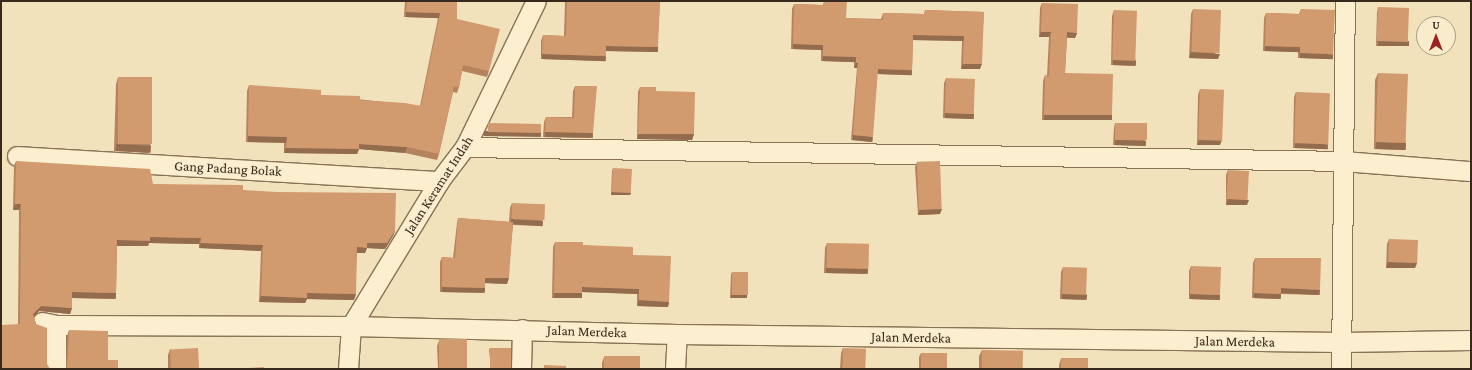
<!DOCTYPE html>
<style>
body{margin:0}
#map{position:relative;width:1472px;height:370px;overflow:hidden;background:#f1e2bc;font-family:"Crimson Pro",serif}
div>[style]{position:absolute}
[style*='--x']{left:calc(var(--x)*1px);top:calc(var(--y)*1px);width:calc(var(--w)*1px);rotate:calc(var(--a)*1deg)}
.roads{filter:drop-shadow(1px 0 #897255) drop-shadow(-1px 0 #897255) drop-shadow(0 1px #897255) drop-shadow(0 -1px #897255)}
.street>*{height:19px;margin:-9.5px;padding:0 9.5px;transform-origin:9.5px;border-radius:9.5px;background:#fbefd0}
.wall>*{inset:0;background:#b5845f}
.shaded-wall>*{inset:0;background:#936c4e;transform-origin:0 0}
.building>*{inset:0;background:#d29a6f;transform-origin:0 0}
span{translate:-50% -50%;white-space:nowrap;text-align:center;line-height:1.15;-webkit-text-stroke:3px #f8eccc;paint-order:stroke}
.street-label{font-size:14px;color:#37291b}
.frame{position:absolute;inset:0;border:2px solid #37291b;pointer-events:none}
.north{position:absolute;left:1416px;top:16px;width:40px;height:40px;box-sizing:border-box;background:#f8eccc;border:1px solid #ab9e85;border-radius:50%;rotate:0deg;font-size:11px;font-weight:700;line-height:16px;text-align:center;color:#37291b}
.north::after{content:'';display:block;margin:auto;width:14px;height:18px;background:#9c2221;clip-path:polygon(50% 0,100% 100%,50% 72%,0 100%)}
</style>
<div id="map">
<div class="roads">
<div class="street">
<i style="--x:465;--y:147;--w:878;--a:0.91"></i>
<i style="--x:1343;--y:161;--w:128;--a:4.5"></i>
<i style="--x:17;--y:156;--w:423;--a:3.4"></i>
<i style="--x:42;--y:322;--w:14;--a:12"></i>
<i style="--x:56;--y:325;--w:295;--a:0.2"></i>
<i style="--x:351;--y:326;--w:326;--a:1.4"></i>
<i style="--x:677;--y:334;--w:664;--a:0.69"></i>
<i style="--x:1341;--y:342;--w:130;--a:-0.9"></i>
<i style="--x:56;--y:369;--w:44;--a:-90"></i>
<i style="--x:348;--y:369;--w:43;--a:-86"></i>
<i style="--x:351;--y:326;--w:170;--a:-58.7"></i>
<i style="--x:439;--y:181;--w:43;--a:-52.6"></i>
<i style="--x:465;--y:147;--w:162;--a:-64.1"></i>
<i style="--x:521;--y:369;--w:40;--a:-88.6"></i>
<i style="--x:675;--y:369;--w:35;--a:-87"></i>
<i style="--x:1341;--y:369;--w:368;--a:-89.4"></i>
</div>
</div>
<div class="wall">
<i style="clip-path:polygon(405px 1px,457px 1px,457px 19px,489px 71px,487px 77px,462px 71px,459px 87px,457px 93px,453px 92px,439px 154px,437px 160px,405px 153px,359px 149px,357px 154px,284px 153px,284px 143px,246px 142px,247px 91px,249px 85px,321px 95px,420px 106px,438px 18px,404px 17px)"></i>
<i style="clip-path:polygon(565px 1px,660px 1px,657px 52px,606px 51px,604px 61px,541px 59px,541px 41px,543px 35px,564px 36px)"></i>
<i style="clip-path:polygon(824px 1px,846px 18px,881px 19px,883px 13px,924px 14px,925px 10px,984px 12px,980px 69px,961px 69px,962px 41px,913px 40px,912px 70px,911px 75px,877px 74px,871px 142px,851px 140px,857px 68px,854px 68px,854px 62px,821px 61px,821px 50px,791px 49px,792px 9px,794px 4px,823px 5px)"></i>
<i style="clip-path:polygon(1042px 3px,1077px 33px,1075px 38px,1067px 38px,1065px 73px,1112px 115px,1110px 120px,1042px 120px,1043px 81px,1045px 75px,1047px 76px,1049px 37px,1039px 37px,1040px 8px)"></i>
<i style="clip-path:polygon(1378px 7px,1407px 46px,1376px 46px,1377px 12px)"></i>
<i style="clip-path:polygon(1193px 9px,1218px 59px,1189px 58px,1191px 14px)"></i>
<i style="clip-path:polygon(1301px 9px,1331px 59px,1298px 58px,1298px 52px,1263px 51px,1264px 18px,1266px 13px,1299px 14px)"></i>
<i style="clip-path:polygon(1114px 10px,1136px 61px,1135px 66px,1111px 65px,1112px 16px)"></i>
<i style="clip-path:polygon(1378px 73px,1406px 143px,1404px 150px,1374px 149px,1375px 80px)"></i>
<i style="clip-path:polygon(118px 77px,151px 146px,148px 153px,114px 151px,116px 84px)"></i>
<i style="clip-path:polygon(946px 78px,972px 119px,943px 118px,944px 83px)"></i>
<i style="clip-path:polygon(575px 86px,591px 138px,543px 137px,544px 122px,546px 117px,572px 117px,573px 91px)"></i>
<i style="clip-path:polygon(640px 87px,656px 91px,694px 134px,692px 140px,637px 139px,638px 92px)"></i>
<i style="clip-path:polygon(1200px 89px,1220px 145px,1197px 145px,1198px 95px)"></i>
<i style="clip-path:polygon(1296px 92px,1327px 149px,1293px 148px,1294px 97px)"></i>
<i style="clip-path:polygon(1115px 123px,1146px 141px,1145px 146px,1113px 145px,1114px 128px)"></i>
<i style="clip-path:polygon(16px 161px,153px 184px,243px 190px,395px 231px,393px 236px,385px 249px,367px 248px,365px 253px,357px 253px,354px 300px,307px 299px,305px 303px,259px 302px,261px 251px,199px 248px,199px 244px,149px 243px,148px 246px,117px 246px,116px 293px,114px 299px,72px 298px,72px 308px,70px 314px,39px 311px,34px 317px,36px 324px,18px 324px,19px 210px,13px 210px,14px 166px)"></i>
<i style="clip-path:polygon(917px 162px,940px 214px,918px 215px,915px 167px)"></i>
<i style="clip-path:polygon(613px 168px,631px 193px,630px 195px,611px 195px,612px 171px)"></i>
<i style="clip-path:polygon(1228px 170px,1247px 205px,1226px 205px,1226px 175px)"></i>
<i style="clip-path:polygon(512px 203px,543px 221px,542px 226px,513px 225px,507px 284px,485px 283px,485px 288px,483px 293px,440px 292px,440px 262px,442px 257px,453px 258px,457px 223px,458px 218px,509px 222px,510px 208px)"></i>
<i style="clip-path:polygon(1389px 239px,1417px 263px,1415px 268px,1386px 268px,1387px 244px)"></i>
<i style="clip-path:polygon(555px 242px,583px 245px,633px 255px,669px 302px,668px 307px,637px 306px,637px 294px,582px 292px,580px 298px,552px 298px,553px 247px)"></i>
<i style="clip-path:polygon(827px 243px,868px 269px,866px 274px,824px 273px,825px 248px)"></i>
<i style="clip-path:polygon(1255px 258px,1320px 290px,1318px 295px,1281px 294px,1279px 299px,1252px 298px,1253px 263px)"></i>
<i style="clip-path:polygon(1191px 266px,1220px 295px,1219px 300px,1189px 299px,1189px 271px)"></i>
<i style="clip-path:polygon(1063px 267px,1087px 295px,1085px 300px,1060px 299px,1061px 272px)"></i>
<i style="clip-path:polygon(732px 272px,746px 298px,730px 298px,731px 274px)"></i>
<i style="clip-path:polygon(69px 330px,108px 360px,118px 369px,66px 369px,67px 336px)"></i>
<i style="clip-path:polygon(439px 341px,467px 369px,438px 369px,437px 346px)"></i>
<i style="clip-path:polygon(490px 348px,511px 369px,491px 369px,489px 350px)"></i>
<i style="clip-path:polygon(843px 348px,865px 369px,840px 369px,841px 353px)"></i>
<i style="clip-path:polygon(170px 349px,199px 369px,168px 369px,168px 355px)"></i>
<i style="clip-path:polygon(982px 350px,1023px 369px,979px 369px,979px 356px)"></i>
<i style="clip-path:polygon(921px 353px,947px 369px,919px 369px,919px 357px)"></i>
<i style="clip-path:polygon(604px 357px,640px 369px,602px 369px,602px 363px)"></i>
<i style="clip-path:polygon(1061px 358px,1088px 369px,1059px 369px,1059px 365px)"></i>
</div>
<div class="shaded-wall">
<i style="left:406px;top:12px;width:34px;height:5px;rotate:2deg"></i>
<i style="clip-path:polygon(1041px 32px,1051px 32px,1049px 37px,1039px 37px)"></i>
<i style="clip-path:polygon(1067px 32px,1077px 33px,1075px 38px,1065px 37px)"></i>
<i style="left:913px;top:35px;width:51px;height:5px;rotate:1deg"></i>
<i style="left:1378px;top:41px;width:31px;height:5px"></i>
<i style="left:793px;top:44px;width:30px;height:5px;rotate:2deg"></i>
<i style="left:606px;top:46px;width:52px;height:5px;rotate:1deg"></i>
<i style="left:1265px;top:46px;width:35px;height:5px;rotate:2deg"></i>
<i style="clip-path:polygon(1191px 52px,1220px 54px,1218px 59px,1189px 58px)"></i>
<i style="left:1300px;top:53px;width:33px;height:5px;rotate:2deg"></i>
<i style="left:542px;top:54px;width:64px;height:5px;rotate:2deg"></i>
<i style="left:823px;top:56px;width:33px;height:5px;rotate:2deg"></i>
<i style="left:1113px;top:60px;width:23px;height:5px;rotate:2deg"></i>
<i style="clip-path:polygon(856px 63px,858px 63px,857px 68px,854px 68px)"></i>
<i style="clip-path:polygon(963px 64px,982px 64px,980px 69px,961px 69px)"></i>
<i style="left:878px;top:69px;width:34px;height:5px;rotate:2deg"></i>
<i style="left:945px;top:113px;width:29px;height:5px;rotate:2deg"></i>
<i style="left:1044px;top:115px;width:68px;height:5px"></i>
<i style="left:484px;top:131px;width:57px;height:5px;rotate:1deg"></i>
<i style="left:545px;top:132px;width:48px;height:5px;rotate:1deg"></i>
<i style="clip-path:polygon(638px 134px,694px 134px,692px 140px,637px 139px)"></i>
<i style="left:853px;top:135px;width:20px;height:5px;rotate:6deg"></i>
<i style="left:248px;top:136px;width:39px;height:6px;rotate:1deg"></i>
<i style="left:1115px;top:140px;width:31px;height:5px;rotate:2deg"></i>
<i style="clip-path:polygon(1199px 140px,1222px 140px,1220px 145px,1197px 145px)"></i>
<i style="left:1376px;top:142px;width:30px;height:7px;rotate:2deg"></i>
<i style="left:1295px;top:143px;width:33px;height:5px;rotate:2deg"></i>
<i style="left:116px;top:144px;width:35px;height:7px;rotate:3deg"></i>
<i style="clip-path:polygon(359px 144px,407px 147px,405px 153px,359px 149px,357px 154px,284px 153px,286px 148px)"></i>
<i style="clip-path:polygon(612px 192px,631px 193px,630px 195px,611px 195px)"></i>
<i style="clip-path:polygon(1228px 199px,1249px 200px,1247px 205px,1226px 205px)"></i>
<i style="clip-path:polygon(15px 204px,21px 204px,19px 210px,13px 210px)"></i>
<i style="clip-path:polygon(942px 209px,940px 214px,918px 215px,920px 210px)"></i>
<i style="left:511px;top:219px;width:32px;height:5px;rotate:4deg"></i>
<i style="clip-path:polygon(395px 231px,393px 236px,385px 249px,367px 248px,365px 253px,355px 253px,357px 247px)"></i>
<i style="clip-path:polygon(150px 237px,201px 238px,199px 244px,149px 243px,148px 246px,115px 246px,117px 240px)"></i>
<i style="clip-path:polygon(201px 243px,263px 245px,261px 251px,199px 248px)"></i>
<i style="clip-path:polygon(1388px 262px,1417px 263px,1415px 268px,1386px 268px)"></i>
<i style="left:826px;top:268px;width:42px;height:5px;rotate:1deg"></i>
<i style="clip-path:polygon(485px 278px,509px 278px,507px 284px,483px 283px)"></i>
<i style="left:442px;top:287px;width:43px;height:5px;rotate:1deg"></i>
<i style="left:582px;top:287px;width:57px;height:5px;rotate:2deg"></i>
<i style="left:1281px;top:288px;width:39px;height:5px;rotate:3deg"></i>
<i style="left:72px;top:292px;width:44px;height:6px;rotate:1deg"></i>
<i style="clip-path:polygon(307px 293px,356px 294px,354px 300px,307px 299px,305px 303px,259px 302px,261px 296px)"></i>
<i style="left:554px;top:293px;width:28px;height:5px"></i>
<i style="left:1254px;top:293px;width:27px;height:5px;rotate:2deg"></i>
<i style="left:1062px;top:294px;width:25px;height:5px;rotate:2deg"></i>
<i style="left:1190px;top:294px;width:30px;height:5px;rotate:2deg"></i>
<i style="left:731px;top:295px;width:16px;height:3px"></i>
<i style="clip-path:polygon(639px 300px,669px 302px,668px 307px,637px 306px)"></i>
<i style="clip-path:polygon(41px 306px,72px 308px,70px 314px,39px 311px,31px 320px,33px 314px)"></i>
<i style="left:492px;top:368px;width:19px;height:1px"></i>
</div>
<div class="building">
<i style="clip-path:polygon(407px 1px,457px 1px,457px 19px,500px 29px,489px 71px,463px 65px,459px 87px,454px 86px,439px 154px,407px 147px,359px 144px,359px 149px,286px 148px,287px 137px,248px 136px,249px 85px,321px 90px,321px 95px,360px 96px,360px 100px,405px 103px,421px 106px,440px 13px,406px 12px)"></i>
<i style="clip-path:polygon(567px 1px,660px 1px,658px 47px,606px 46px,606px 56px,542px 54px,543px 35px,566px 36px)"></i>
<i style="clip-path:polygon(824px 1px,847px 1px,846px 18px,883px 20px,883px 13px,925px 14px,925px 10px,984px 12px,982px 64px,963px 64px,964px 36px,913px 35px,912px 70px,878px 69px,873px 137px,853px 135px,858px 63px,856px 63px,856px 57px,823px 56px,823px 45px,793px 44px,794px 4px,824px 5px)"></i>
<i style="clip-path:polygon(1042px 3px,1078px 4px,1077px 33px,1067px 32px,1065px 73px,1113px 74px,1112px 115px,1044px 115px,1045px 75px,1049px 76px,1051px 32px,1041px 32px)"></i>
<i style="left:1378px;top:7px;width:31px;height:34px;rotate:2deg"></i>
<i style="left:1193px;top:9px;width:28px;height:43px;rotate:2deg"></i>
<i style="clip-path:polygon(1301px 9px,1335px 10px,1333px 54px,1300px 53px,1300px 47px,1265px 46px,1266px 13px,1300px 14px)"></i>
<i style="left:1114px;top:10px;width:23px;height:50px;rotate:2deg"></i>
<i style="left:1378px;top:73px;width:30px;height:69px;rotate:2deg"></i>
<i style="left:118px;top:77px;width:34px;height:67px"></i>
<i style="left:946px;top:78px;width:29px;height:35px;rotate:2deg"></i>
<i style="clip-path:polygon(575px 86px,597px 86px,593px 133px,545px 132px,546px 117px,574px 118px)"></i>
<i style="clip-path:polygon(640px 87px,656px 87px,656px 91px,695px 92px,694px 134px,638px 134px)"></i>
<i style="left:1200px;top:89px;width:24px;height:51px;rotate:2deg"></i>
<i style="left:1296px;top:92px;width:34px;height:51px;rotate:2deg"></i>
<i style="left:488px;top:123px;width:53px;height:9px;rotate:1deg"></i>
<i style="left:1115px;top:123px;width:32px;height:17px"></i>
<i style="clip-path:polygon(16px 161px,150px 169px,153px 184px,243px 185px,243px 190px,277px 192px,396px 193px,395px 231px,387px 243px,367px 243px,367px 248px,357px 247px,356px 294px,307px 293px,307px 298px,261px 296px,263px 245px,201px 243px,201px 238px,150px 237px,150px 241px,117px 240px,116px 293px,72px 292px,72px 308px,41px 306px,33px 314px,36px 324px,47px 328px,47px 364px,50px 369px,1px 369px,1px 325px,20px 324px,21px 204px,15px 204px)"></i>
<i style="left:940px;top:161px;width:48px;height:23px;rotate:88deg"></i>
<i style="left:613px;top:168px;width:19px;height:24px;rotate:3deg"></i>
<i style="left:1228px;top:170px;width:21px;height:29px;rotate:3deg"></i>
<i style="left:512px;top:203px;width:33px;height:16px;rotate:2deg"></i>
<i style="clip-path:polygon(458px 218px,513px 222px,509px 278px,485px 278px,485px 288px,442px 287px,442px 257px,455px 258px)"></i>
<i style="left:1389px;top:239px;width:29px;height:23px;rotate:2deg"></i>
<i style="clip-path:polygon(555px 242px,583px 242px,583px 245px,633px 247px,633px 255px,671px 256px,669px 302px,639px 300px,639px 289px,582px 287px,582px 293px,554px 293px)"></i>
<i style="left:827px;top:243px;width:42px;height:25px;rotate:1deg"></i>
<i style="clip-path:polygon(1255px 258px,1321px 258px,1320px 290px,1281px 288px,1281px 294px,1254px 293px)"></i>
<i style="left:1191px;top:266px;width:30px;height:28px;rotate:2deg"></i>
<i style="left:1063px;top:267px;width:24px;height:27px;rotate:2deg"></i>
<i style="left:732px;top:272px;width:16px;height:23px"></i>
<i style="clip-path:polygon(69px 330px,108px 331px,108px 360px,118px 360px,118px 369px,67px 369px)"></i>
<i style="left:467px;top:339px;width:30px;height:28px;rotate:90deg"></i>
<i style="left:198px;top:348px;width:21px;height:28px;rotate:87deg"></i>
<i style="left:490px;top:348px;width:21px;height:20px"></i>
<i style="left:843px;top:348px;width:23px;height:21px;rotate:2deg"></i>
<i style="left:982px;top:350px;width:41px;height:19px;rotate:1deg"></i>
<i style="left:921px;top:353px;width:26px;height:16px"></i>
<i style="left:640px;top:356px;width:13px;height:36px;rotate:90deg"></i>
<i style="left:1061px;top:358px;width:27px;height:11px"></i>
<i style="clip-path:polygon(544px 365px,566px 366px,566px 369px,544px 369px)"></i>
<i style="clip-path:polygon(264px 367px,264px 369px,233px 369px)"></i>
</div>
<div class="street-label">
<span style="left:228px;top:168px;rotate:3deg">Gang Padang Bolak</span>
<span style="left:438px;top:185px;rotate:-57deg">Jalan Keramat Indah</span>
<span style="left:587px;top:331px;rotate:2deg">Jalan Merdeka</span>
<span style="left:911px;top:337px;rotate:1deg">Jalan Merdeka</span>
<span style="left:1235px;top:341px;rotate:1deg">Jalan Merdeka</span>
</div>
<div class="frame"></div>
<div class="north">U</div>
</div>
